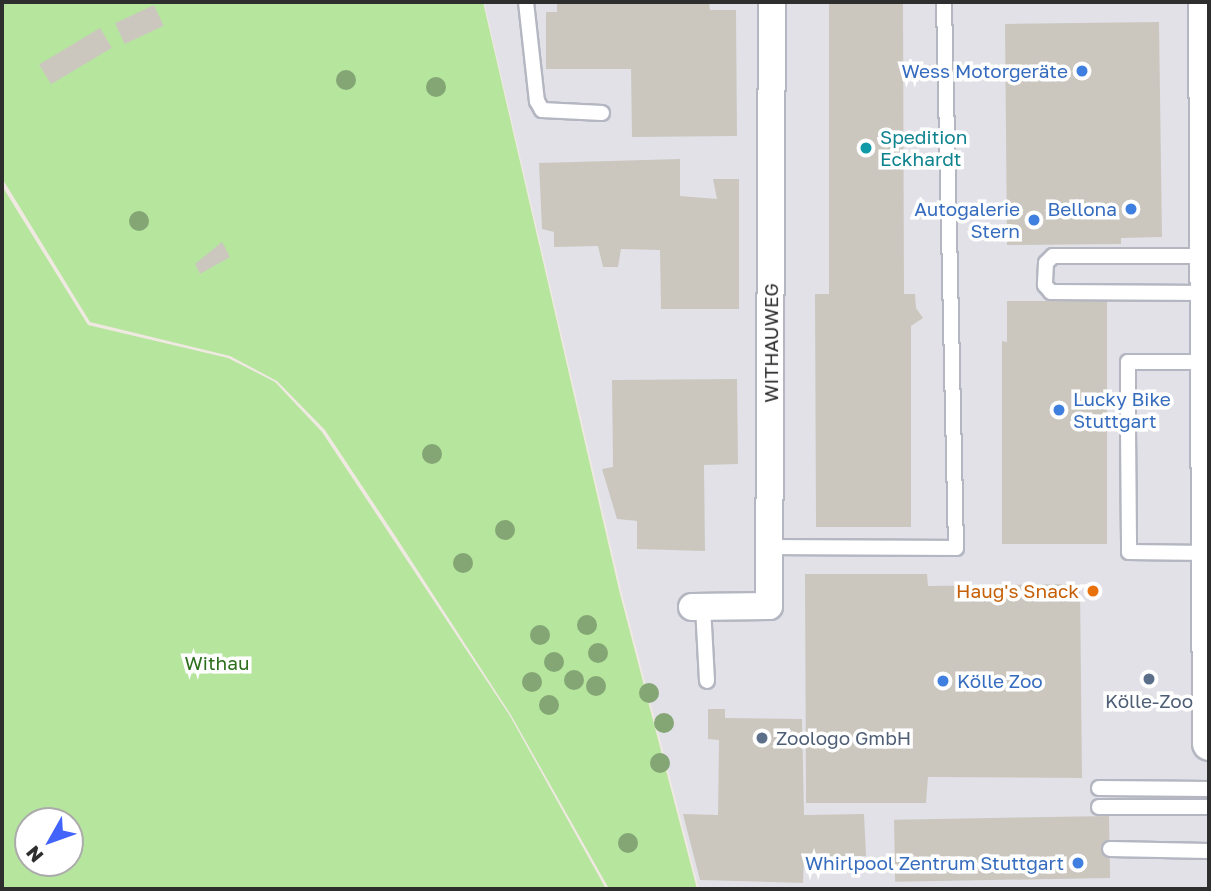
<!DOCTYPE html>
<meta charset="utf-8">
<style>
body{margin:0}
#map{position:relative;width:1211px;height:891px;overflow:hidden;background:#efe9e1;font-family:"Golos Text",sans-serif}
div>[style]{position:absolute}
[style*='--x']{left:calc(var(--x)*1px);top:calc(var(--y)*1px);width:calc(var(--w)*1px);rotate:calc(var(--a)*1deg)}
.industrial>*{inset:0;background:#e3e1e8}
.green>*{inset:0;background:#b6e59e}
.building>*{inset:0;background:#cbc7bf;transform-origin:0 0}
.roads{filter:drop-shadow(2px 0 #b4b7c1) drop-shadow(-2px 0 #b4b7c1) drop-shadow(0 2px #b4b7c1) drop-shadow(0 -2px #b4b7c1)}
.service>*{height:14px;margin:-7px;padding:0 7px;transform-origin:7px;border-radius:7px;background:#fff}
.minor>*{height:26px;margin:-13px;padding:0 13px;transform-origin:13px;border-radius:13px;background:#fff}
.tertiary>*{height:33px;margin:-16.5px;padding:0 16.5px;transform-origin:16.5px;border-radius:16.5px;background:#fff}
.trees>*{width:20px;height:20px;margin:-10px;border-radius:50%;background:#84a574}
.dots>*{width:19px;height:19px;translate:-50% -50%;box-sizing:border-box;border:4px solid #fff;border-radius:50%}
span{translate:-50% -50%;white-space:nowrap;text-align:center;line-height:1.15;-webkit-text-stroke:7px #fff;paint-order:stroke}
.shop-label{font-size:19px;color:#366cbe}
.right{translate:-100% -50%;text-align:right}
.left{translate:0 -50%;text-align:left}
.culture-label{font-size:19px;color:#0d838f}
.street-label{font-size:19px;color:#2e2e2e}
.food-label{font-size:19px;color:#c56008}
.park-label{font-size:19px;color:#2c6e1b}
.service-label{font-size:19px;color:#4e5e75}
.frame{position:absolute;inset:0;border:4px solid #2e2e2e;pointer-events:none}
.north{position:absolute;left:14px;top:807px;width:70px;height:70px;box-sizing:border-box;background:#fff;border:2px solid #ababab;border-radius:50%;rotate:230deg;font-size:19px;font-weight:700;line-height:28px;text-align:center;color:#2e2e2e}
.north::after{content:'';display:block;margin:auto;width:24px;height:32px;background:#4264fb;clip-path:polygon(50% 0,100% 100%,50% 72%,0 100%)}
</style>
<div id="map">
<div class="industrial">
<i style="clip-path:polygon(484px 2px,1209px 2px,1209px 889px,699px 889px,621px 590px)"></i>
</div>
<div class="green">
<i style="clip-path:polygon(2px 2px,483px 2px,619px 590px,697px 889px,608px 887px,511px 715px,396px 537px,325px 430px,277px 381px,230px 356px,90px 322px,2px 178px)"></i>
<i style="clip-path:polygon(evenodd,2px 186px,88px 325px,228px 358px,275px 382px,322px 432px,510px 716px,606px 889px,2px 889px,2px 186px,28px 821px,70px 821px,70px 863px,28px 863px,28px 821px)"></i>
</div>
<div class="building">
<i style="clip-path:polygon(557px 2px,709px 2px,710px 10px,736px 10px,737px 136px,632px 137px,631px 69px,546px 69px,546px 12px,557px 12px)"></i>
<i style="clip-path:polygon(829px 2px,903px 2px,904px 294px,915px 294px,916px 308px,923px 318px,911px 326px,911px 527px,816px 527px,815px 294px,829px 294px)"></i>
<i style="left:154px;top:5px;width:23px;height:43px;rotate:65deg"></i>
<i style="clip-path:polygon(1159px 22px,1162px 237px,1121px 238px,1121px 244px,1007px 245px,1005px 24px)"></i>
<i style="left:100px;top:28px;width:23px;height:71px;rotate:59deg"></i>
<i style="clip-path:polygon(680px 159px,680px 196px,717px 199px,713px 179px,739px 179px,739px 309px,661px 309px,660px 250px,621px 249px,618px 267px,603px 267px,598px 246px,554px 247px,554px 232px,542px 229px,539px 163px)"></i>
<i style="clip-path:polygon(222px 242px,230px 257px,200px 274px,195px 264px)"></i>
<i style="clip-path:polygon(1007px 301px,1107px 301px,1107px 544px,1002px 544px,1002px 341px,1007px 342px)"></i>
<i style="clip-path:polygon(737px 379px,738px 464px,704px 465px,705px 551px,637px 549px,637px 521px,617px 519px,602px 469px,613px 467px,612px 380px)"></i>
<i style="clip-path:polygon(805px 574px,927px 574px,928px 586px,1080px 584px,1082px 778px,928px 777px,926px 803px,806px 803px)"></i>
<i style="clip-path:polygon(708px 709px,725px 709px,725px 718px,802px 719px,804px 815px,864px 814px,866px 856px,804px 856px,803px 883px,700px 880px,683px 814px,718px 815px,719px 740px,708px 739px)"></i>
<i style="left:1109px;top:816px;width:62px;height:215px;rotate:89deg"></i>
</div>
<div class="roads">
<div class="service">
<i style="--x:526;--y:2;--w:100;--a:83.7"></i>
<i style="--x:537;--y:101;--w:10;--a:61"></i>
<i style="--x:542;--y:110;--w:60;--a:2.9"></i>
<i style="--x:1206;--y:256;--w:153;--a:180"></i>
<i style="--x:1053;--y:256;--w:10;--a:135"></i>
<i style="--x:1046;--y:263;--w:22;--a:93"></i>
<i style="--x:1045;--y:285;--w:9;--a:49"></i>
<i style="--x:1051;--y:292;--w:156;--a:0.4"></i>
<i style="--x:1207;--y:362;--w:79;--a:180"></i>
<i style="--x:1128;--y:362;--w:66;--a:90"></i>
<i style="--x:1128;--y:428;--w:124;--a:89.5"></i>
<i style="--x:1129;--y:552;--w:79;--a:0.7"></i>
<i style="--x:771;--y:547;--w:185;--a:0.3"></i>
<i style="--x:956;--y:548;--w:546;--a:-91.26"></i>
<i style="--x:703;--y:607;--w:74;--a:86.9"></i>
<i style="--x:1099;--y:788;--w:110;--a:0.5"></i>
<i style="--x:1099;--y:807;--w:110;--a:0"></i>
<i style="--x:1110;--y:849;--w:99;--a:1.2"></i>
</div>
<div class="minor">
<i style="--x:692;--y:607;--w:77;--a:-0.7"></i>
<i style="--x:769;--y:606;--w:604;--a:-89.72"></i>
</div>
<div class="tertiary">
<i style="--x:1205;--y:2;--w:741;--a:89.69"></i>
</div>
</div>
<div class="trees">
<i style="left:346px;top:80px"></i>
<i style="left:436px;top:87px"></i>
<i style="left:139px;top:221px"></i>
<i style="left:432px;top:454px"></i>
<i style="left:505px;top:530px"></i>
<i style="left:463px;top:563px"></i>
<i style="left:587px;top:625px"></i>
<i style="left:540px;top:635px"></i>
<i style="left:598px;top:653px"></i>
<i style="left:554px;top:662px"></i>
<i style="left:574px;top:680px"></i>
<i style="left:532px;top:682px"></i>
<i style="left:596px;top:686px"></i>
<i style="left:649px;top:693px"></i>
<i style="left:549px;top:705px"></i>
<i style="left:664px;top:723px"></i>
<i style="left:660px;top:763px"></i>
<i style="left:628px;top:843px"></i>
</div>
<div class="dots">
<i style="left:1082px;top:71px;background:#3f7fe0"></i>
<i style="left:866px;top:148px;background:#0f9aa8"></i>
<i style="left:1131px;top:209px;background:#3f7fe0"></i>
<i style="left:1034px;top:220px;background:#3f7fe0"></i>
<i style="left:1059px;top:410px;background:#3f7fe0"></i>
<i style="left:1093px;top:591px;background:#e8710a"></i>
<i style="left:1149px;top:679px;background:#5c6f8a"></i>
<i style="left:943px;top:681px;background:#3f7fe0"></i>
<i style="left:762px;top:738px;background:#5c6f8a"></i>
<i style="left:1078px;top:863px;background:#3f7fe0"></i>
</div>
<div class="shop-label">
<span class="right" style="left:1068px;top:71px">Wess Motorgeräte</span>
<span class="right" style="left:1020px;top:220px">Autogalerie<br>Stern</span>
<span class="right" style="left:1117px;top:209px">Bellona</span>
<span class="left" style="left:1073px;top:410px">Lucky Bike<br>Stuttgart</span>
<span class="left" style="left:957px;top:681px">Kölle Zoo</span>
<span class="right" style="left:1064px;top:863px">Whirlpool Zentrum Stuttgart</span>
</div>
<div class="culture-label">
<span class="left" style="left:880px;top:148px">Spedition<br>Eckhardt</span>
</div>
<div class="street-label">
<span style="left:771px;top:343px;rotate:-90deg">WITHAUWEG</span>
</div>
<div class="food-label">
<span class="right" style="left:1079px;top:591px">Haug's Snack</span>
</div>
<div class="park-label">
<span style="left:217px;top:663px">Withau</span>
</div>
<div class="service-label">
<span style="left:1149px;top:701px">Kölle-Zoo</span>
<span class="left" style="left:776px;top:738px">Zoologo GmbH</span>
</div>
<div class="frame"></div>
<div class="north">N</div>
</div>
